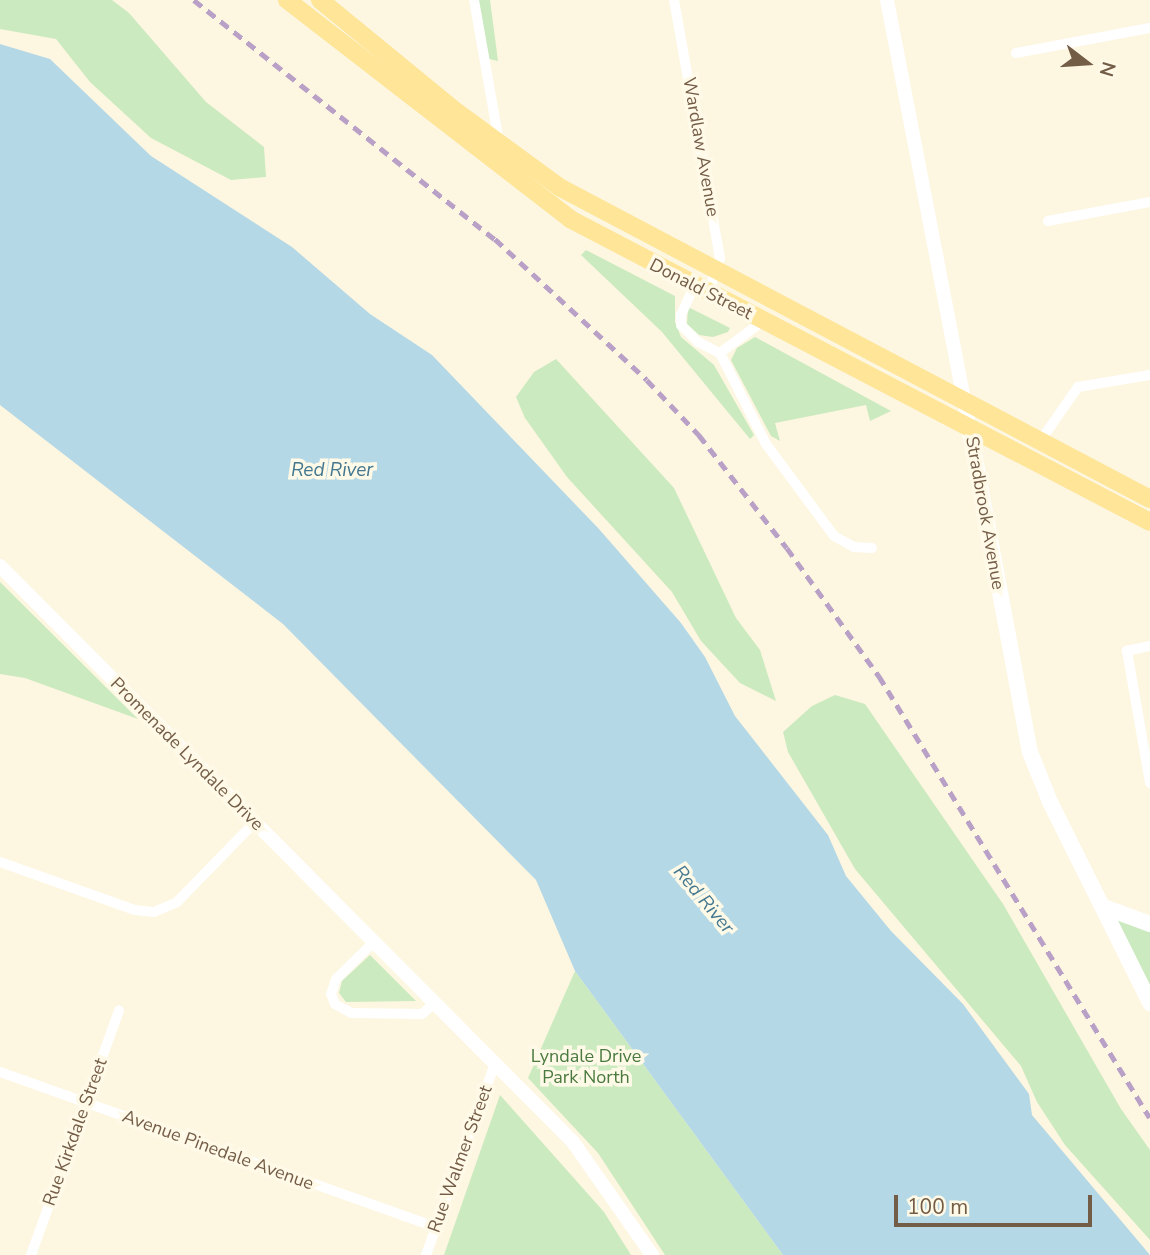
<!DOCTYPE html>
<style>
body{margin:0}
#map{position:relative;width:1150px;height:1255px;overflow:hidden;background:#fdf6e1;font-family:"Nunito Sans",sans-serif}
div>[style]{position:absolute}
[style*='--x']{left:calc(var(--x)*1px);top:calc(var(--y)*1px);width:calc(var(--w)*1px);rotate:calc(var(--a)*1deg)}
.green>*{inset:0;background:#cbeabf}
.water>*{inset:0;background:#b5d8e6}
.minor>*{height:10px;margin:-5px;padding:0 5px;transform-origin:5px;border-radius:5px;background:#fff}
.tertiary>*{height:14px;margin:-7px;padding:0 7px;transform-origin:7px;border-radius:7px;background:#fff}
.secondary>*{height:16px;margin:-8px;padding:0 8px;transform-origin:8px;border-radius:8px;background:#fff}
.primary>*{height:18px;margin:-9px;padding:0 9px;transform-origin:9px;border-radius:9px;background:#fee597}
.rail>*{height:4.5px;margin-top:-2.25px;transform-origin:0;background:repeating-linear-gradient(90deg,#b9a0c6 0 10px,transparent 0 17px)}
span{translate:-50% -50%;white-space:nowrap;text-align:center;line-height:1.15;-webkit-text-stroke:7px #fff9e7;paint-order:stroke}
.street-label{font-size:18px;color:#745d47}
.park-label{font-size:18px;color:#497a3f}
.water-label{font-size:19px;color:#437890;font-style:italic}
.north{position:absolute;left:1052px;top:28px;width:70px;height:70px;-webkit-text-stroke:5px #fff9e7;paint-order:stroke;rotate:107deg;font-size:19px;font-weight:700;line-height:28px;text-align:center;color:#745d47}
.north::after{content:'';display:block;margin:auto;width:24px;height:32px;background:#745d47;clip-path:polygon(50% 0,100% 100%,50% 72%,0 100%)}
.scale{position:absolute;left:894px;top:1195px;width:198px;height:32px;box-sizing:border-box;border:4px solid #745d47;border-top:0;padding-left:9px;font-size:21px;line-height:24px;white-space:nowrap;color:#745d47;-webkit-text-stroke:5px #fff9e7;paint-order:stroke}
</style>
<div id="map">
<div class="green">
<i style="clip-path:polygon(0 0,112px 0,129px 13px,206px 102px,264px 147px,266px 177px,231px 180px,151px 138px,90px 82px,56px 39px,0 29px)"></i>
<i style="clip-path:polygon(478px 0,490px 0,498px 61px,489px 59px)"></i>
<i style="clip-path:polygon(586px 250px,675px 296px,675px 322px,681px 337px,714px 365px,754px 435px,750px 439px,662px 332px,581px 255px)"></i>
<i style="clip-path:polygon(688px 307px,730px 328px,728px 332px,713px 337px,699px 335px,687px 324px)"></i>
<i style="clip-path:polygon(755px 337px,891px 411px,870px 421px,866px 405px,775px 423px,780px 441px,771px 436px,731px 360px,737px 348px)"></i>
<i style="clip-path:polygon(556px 359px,674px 488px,736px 618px,760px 650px,776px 701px,740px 683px,701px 641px,672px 592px,567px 477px,525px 418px,516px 397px,534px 372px)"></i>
<i style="clip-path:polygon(0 582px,138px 719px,25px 678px,0 674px)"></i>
<i style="clip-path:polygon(835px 695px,865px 704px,1003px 904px,1121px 1109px,1150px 1150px,1150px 1240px,1065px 1145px,1037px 1102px,1021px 1066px,855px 869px,788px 752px,783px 732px,812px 706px)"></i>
<i style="clip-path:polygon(1104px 907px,1150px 924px,1150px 1003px)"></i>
<i style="clip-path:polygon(370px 955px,416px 1001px,346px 1002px,339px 993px,342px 981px)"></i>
<i style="clip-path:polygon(575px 971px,783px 1255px,665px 1255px,598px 1153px,528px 1078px)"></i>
<i style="clip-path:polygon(500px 1095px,604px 1212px,631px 1255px,444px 1255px)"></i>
</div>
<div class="water">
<i style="clip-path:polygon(0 44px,50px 59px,151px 156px,292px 247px,370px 314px,432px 355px,599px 529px,681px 623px,705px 657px,735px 716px,828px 835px,846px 876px,891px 931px,963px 1004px,1029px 1094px,1032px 1115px,1150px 1255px,783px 1255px,575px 971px,536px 880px,283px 624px,0 405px)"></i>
</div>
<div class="minor">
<i style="--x:474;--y:0;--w:144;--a:80"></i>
<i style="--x:674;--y:0;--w:262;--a:79.9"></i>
<i style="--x:720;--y:258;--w:37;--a:109"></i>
<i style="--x:1016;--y:53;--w:136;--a:-10.6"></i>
<i style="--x:1048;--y:221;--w:104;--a:-10.6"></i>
<i style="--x:694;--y:286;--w:32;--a:114"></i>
<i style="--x:681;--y:315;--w:10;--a:90"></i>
<i style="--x:681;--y:325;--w:24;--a:45"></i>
<i style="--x:698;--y:342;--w:25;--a:27"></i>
<i style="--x:720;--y:353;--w:54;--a:-36.7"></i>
<i style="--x:720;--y:353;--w:102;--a:63.2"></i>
<i style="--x:766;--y:444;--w:114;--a:53.5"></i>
<i style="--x:834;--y:536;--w:23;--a:29"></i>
<i style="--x:854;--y:547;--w:18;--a:3"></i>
<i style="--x:1041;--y:440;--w:65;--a:-55.1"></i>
<i style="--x:1078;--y:387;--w:73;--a:-9.5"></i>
<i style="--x:1150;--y:646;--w:24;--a:168"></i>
<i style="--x:1127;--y:651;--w:134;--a:80.1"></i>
<i style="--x:0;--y:862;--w:143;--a:19.6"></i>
<i style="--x:135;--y:910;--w:19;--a:6"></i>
<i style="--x:154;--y:912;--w:25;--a:-23"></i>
<i style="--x:177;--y:902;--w:112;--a:-45.7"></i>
<i style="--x:375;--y:941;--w:54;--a:135.7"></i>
<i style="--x:336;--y:979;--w:16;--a:108"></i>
<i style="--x:331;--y:994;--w:11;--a:68"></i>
<i style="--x:335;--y:1004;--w:18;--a:29"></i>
<i style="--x:351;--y:1013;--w:71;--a:0.8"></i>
<i style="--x:422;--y:1014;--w:18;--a:-41"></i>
<i style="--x:0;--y:1072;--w:463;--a:19.6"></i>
<i style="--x:31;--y:1255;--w:260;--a:-70.2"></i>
<i style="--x:426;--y:1255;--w:204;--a:-70.2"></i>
</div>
<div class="tertiary">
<i style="--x:887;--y:0;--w:435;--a:79.1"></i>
<i style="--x:0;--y:566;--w:812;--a:45.15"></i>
<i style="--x:573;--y:1142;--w:138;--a:55"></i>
</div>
<div class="secondary">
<i style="--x:969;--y:427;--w:331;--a:79.4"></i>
<i style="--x:1030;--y:752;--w:54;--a:68.2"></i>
<i style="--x:1050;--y:802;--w:225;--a:63.5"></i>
<i style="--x:1104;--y:907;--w:49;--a:20.3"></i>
</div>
<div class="primary">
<i style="--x:287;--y:0;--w:358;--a:37.7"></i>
<i style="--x:570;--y:219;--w:654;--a:27.58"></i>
<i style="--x:320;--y:0;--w:177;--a:39.3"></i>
<i style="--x:457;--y:112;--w:129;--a:36.2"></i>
<i style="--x:561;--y:188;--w:666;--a:27.83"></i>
</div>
<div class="rail">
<i style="--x:194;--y:0;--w:384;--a:38.5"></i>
<i style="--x:495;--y:239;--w:207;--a:42.8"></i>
<i style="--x:647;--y:380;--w:76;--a:46.6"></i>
<i style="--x:699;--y:435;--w:143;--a:52.1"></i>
<i style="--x:787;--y:548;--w:158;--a:54.3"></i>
<i style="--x:879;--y:676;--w:518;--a:58.49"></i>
</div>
<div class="street-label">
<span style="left:701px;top:147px;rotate:80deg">Wardlaw Avenue</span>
<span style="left:701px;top:289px;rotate:27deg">Donald Street</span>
<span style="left:985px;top:513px;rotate:80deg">Stradbrook Avenue</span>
<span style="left:187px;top:754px;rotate:45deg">Promenade Lyndale Drive</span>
<span style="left:75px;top:1132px;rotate:-70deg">Rue Kirkdale Street</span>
<span style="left:218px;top:1150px;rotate:20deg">Avenue Pinedale Avenue</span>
<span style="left:460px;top:1159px;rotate:-70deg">Rue Walmer Street</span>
</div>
<div class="park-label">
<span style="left:586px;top:1067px">Lyndale Drive<br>Park North</span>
</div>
<div class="water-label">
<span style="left:332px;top:471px">Red River</span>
<span style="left:703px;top:900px;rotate:50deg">Red River</span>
</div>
<div class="north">N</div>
<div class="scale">100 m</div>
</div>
